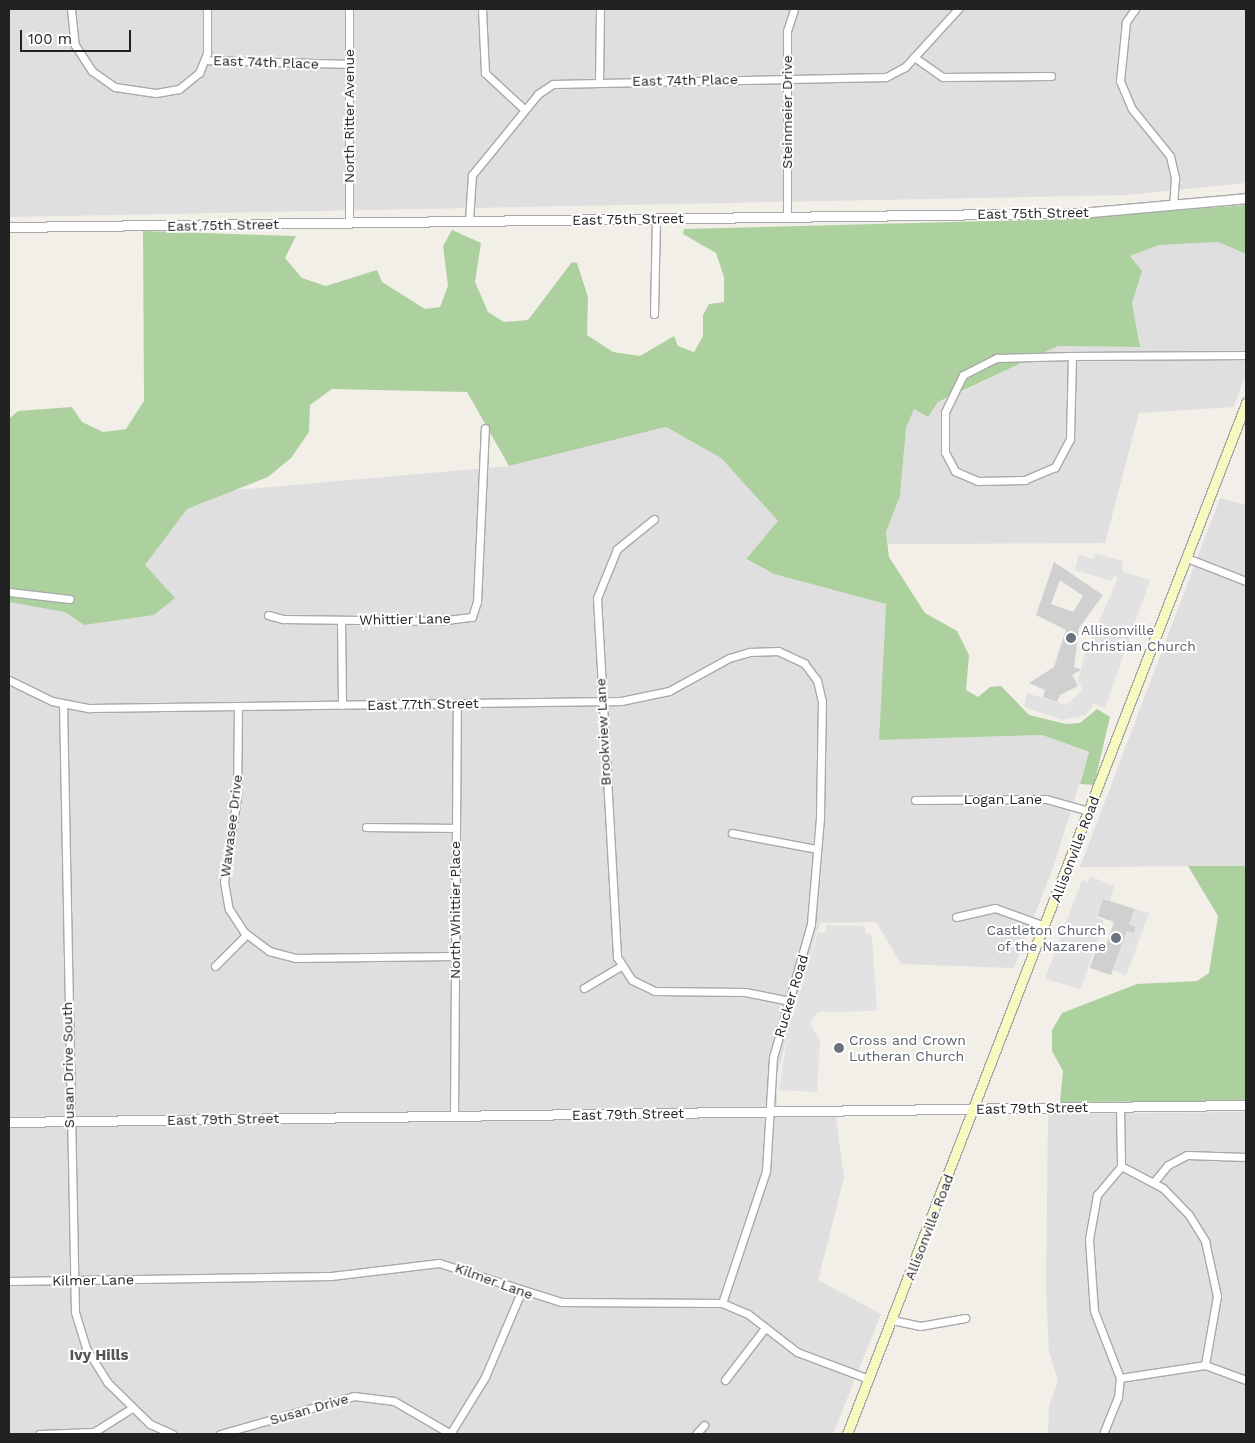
<!DOCTYPE html>
<style>
body{margin:0}
#map{position:relative;width:1255px;height:1443px;overflow:hidden;background:#f2efe9;font-family:"Work Sans",sans-serif}
div>[style]{position:absolute}
[style*='--x']{left:calc(var(--x)*1px);top:calc(var(--y)*1px);width:calc(var(--w)*1px);rotate:calc(var(--a)*1deg)}
.residential>*{inset:0;background:#e0dfdf}
.religious>*{inset:0;background:#d0d0d0}
.forest>*{inset:0;background:#add19e}
.parking>*{inset:0;background:#e2e2e2}
.roads{filter:drop-shadow(1px 0 #a9a9a9) drop-shadow(-1px 0 #a9a9a9) drop-shadow(0 1px #a9a9a9) drop-shadow(0 -1px #a9a9a9)}
.minor>*{height:7px;margin:-3.5px;padding:0 3.5px;transform-origin:3.5px;border-radius:3.5px;background:#fff}
.tertiary>*{height:9px;margin:-4.5px;padding:0 4.5px;transform-origin:4.5px;border-radius:4.5px;background:#fff}
.secondary>*{height:9px;margin:-4.5px;padding:0 4.5px;transform-origin:4.5px;border-radius:4.5px;background:#f7fabf}
.dots>*{width:14px;height:14px;translate:-50% -50%;box-sizing:border-box;border:2px solid #fff;border-radius:50%}
span{translate:-50% -50%;white-space:nowrap;text-align:center;line-height:1.15;-webkit-text-stroke:4px #fff;paint-order:stroke}
.street-label{font-size:14px;color:#222}
.worship-label{font-size:14px;color:#5b616d}
.left{translate:0 -50%;text-align:left}
.right{translate:-100% -50%;text-align:right}
.neighbourhood-label{font-size:15px;color:#555;font-weight:700}
.frame{position:absolute;inset:0;border:10px solid #222;pointer-events:none}
.scale{position:absolute;left:20px;top:30px;width:111px;height:22px;box-sizing:border-box;border:2px solid #222;border-top:0;padding-left:6px;font-size:15px;line-height:18px;white-space:nowrap;color:#222;-webkit-text-stroke:4px #fff;paint-order:stroke}
</style>
<div id="map">
<div class="residential">
<i style="clip-path:polygon(9px 9px,1246px 9px,1246px 183px,1127px 195px,9px 217px)"></i>
<i style="clip-path:polygon(1218px 242px,1246px 254px,1246px 373px,1234px 407px,1139px 413px,1105px 543px,888px 544px,886px 532px,900px 496px,906px 428px,914px 408px,945px 400px,1058px 346px,1140px 347px,1132px 303px,1136px 280px,1130px 256px,1159px 245px)"></i>
<i style="clip-path:polygon(666px 427px,721px 458px,778px 521px,746px 560px,774px 574px,886px 604px,879px 740px,1042px 735px,1089px 753px,1054px 865px,1014px 968px,901px 964px,876px 922px,821px 923px,817px 931px,777px 1074px,777px 1117px,836px 1117px,844px 1178px,818px 1280px,881px 1314px,833px 1434px,9px 1434px,9px 510px,509px 466px)"></i>
<i style="clip-path:polygon(1220px 498px,1246px 505px,1246px 866px,1080px 867px)"></i>
<i style="clip-path:polygon(1246px 1112px,1246px 1434px,1048px 1434px,1049px 1406px,1058px 1381px,1049px 1351px,1046px 1291px,1048px 1114px)"></i>
</div>
<div class="religious">
<i style="clip-path:polygon(evenodd,1054px 562px,1103px 595px,1079px 628px,1074px 667px,1081px 670px,1072px 675px,1078px 686px,1060px 695px,1057px 702px,1043px 697px,1045px 690px,1029px 683px,1054px 667px,1066px 630px,1036px 615px,1054px 562px,1060px 580px,1083px 596px,1073px 612px,1051px 604px,1060px 580px)"></i>
<i style="clip-path:polygon(1103px 899px,1135px 909px,1129px 924px,1136px 927px,1134px 933px,1127px 931px,1111px 975px,1090px 968px,1098px 943px,1106px 946px,1114px 922px,1097px 916px)"></i>
</div>
<div class="forest">
<i style="clip-path:polygon(1246px 205px,1246px 254px,1218px 242px,1159px 245px,1130px 256px,1142px 271px,1132px 303px,1140px 347px,1058px 346px,938px 402px,928px 417px,914px 409px,906px 428px,900px 496px,886px 532px,889px 557px,925px 613px,957px 631px,969px 655px,966px 690px,978px 697px,990px 687px,1001px 686px,1029px 715px,1066px 724px,1080px 723px,1097px 709px,1110px 717px,1094px 785px,1080px 784px,1089px 752px,1042px 735px,879px 740px,886px 604px,774px 574px,746px 559px,778px 521px,721px 458px,666px 427px,509px 466px,467px 392px,332px 389px,310px 405px,309px 432px,291px 458px,268px 477px,187px 509px,145px 565px,175px 598px,154px 615px,84px 625px,65px 612px,9px 602px,9px 419px,18px 411px,72px 407px,82px 422px,103px 432px,126px 429px,144px 401px,143px 231px,296px 236px,285px 258px,302px 278px,326px 286px,377px 270px,382px 282px,425px 309px,440px 307px,448px 286px,443px 246px,452px 230px,481px 243px,475px 282px,488px 312px,504px 322px,528px 320px,572px 262px,577px 263px,588px 297px,587px 335px,613px 352px,640px 356px,674px 336px,678px 346px,694px 352px,703px 336px,703px 315px,709px 304px,724px 302px,724px 277px,716px 253px,683px 234px,684px 229px,1068px 219px)"></i>
<i style="clip-path:polygon(1188px 866px,1246px 866px,1246px 1101px,1060px 1102px,1063px 1071px,1052px 1051px,1052px 1030px,1062px 1013px,1137px 984px,1197px 981px,1209px 973px,1218px 916px)"></i>
</div>
<div class="parking">
<i style="clip-path:polygon(1095px 553px,1122px 561px,1123px 572px,1150px 580px,1105px 708px,1094px 704px,1086px 715px,1062px 720px,1024px 707px,1027px 693px,1066px 705px,1083px 690px,1078px 681px,1085px 653px,1118px 578px,1114px 575px,1111px 581px,1075px 570px,1079px 554px,1093px 559px)"></i>
<i style="clip-path:polygon(1090px 876px,1114px 886px,1110px 901px,1103px 899px,1096px 917px,1104px 921px,1081px 989px,1045px 979px,1082px 880px,1088px 882px)"></i>
<i style="clip-path:polygon(1135px 909px,1149px 913px,1126px 976px,1113px 970px,1127px 931px,1134px 933px,1136px 927px,1129px 924px)"></i>
<i style="clip-path:polygon(826px 925px,865px 926px,865px 933px,872px 935px,877px 1011px,819px 1012px,814px 1016px,810px 1023px,820px 1041px,817px 1092px,779px 1090px,788px 1034px,818px 932px,825px 933px)"></i>
</div>
<div class="roads">
<div class="minor">
<i style="--x:71;--y:9;--w:36;--a:84"></i>
<i style="--x:75;--y:45;--w:31;--a:57"></i>
<i style="--x:92;--y:71;--w:28;--a:35"></i>
<i style="--x:115;--y:87;--w:41;--a:8.3"></i>
<i style="--x:156;--y:93;--w:23;--a:-10"></i>
<i style="--x:179;--y:89;--w:26;--a:-39"></i>
<i style="--x:199;--y:73;--w:22;--a:-68"></i>
<i style="--x:207;--y:53;--w:44;--a:-90"></i>
<i style="--x:482;--y:9;--w:64;--a:87.3"></i>
<i style="--x:485;--y:73;--w:54;--a:42.8"></i>
<i style="--x:1135;--y:9;--w:16;--a:125"></i>
<i style="--x:1126;--y:22;--w:59;--a:95.8"></i>
<i style="--x:1120;--y:81;--w:30;--a:67"></i>
<i style="--x:1132;--y:109;--w:60;--a:51"></i>
<i style="--x:1170;--y:156;--w:23;--a:77"></i>
<i style="--x:1175;--y:178;--w:26;--a:94"></i>
<i style="--x:914;--y:57;--w:35;--a:35"></i>
<i style="--x:943;--y:77;--w:108;--a:-0.5"></i>
<i style="--x:205;--y:60;--w:144;--a:1.6"></i>
<i style="--x:599;--y:82;--w:73;--a:-89.2"></i>
<i style="--x:787;--y:217;--w:186;--a:-90"></i>
<i style="--x:787;--y:31;--w:23;--a:-72"></i>
<i style="--x:469;--y:221;--w:46;--a:-86.3"></i>
<i style="--x:472;--y:175;--w:104;--a:-50.8"></i>
<i style="--x:538;--y:94;--w:18;--a:-34"></i>
<i style="--x:553;--y:84;--w:333;--a:-1.2"></i>
<i style="--x:886;--y:77;--w:21;--a:-28"></i>
<i style="--x:905;--y:67;--w:79;--a:-47.6"></i>
<i style="--x:349;--y:223;--w:214;--a:-90"></i>
<i style="--x:654;--y:314;--w:97;--a:-88.8"></i>
<i style="--x:1072;--y:356;--w:83;--a:91.4"></i>
<i style="--x:1070;--y:439;--w:32;--a:118"></i>
<i style="--x:1055;--y:467;--w:33;--a:157"></i>
<i style="--x:1025;--y:480;--w:47;--a:178.8"></i>
<i style="--x:978;--y:481;--w:25;--a:-157"></i>
<i style="--x:955;--y:471;--w:21;--a:-118"></i>
<i style="--x:945;--y:452;--w:40;--a:-90"></i>
<i style="--x:945;--y:412;--w:41;--a:-64.1"></i>
<i style="--x:963;--y:375;--w:38;--a:-27"></i>
<i style="--x:997;--y:358;--w:75;--a:-1.5"></i>
<i style="--x:1072;--y:356;--w:174;--a:-0.3"></i>
<i style="--x:654;--y:519;--w:48;--a:141"></i>
<i style="--x:617;--y:549;--w:53;--a:112.2"></i>
<i style="--x:597;--y:598;--w:360;--a:86.8"></i>
<i style="--x:617;--y:957;--w:27;--a:57"></i>
<i style="--x:632;--y:980;--w:25;--a:26"></i>
<i style="--x:655;--y:991;--w:90;--a:0.6"></i>
<i style="--x:745;--y:992;--w:46;--a:11.3"></i>
<i style="--x:1187;--y:558;--w:63;--a:21.3"></i>
<i style="--x:9;--y:592;--w:61;--a:6.5"></i>
<i style="--x:268;--y:615;--w:16;--a:15"></i>
<i style="--x:283;--y:619;--w:155;--a:0.7"></i>
<i style="--x:438;--y:621;--w:34;--a:-7"></i>
<i style="--x:472;--y:617;--w:16;--a:-72"></i>
<i style="--x:477;--y:602;--w:174;--a:-87.4"></i>
<i style="--x:341;--y:620;--w:85;--a:89.3"></i>
<i style="--x:9;--y:680;--w:48;--a:26"></i>
<i style="--x:52;--y:701;--w:38;--a:11"></i>
<i style="--x:89;--y:708;--w:532;--a:-0.75"></i>
<i style="--x:621;--y:701;--w:49;--a:-11.8"></i>
<i style="--x:669;--y:691;--w:68;--a:-28.8"></i>
<i style="--x:729;--y:658;--w:22;--a:-16"></i>
<i style="--x:750;--y:652;--w:28;--a:-2"></i>
<i style="--x:778;--y:651;--w:29;--a:25"></i>
<i style="--x:804;--y:663;--w:21;--a:53"></i>
<i style="--x:817;--y:680;--w:22;--a:77"></i>
<i style="--x:822;--y:701;--w:117;--a:91"></i>
<i style="--x:820;--y:818;--w:106;--a:94.9"></i>
<i style="--x:811;--y:924;--w:138;--a:105.9"></i>
<i style="--x:773;--y:1057;--w:114;--a:93.5"></i>
<i style="--x:766;--y:1171;--w:139;--a:108.4"></i>
<i style="--x:63;--y:704;--w:608;--a:88.87"></i>
<i style="--x:75;--y:1312;--w:38;--a:73"></i>
<i style="--x:86;--y:1348;--w:40;--a:58"></i>
<i style="--x:107;--y:1382;--w:60;--a:44.3"></i>
<i style="--x:150;--y:1424;--w:24;--a:24"></i>
<i style="--x:238;--y:706;--w:91;--a:90.6"></i>
<i style="--x:237;--y:797;--w:86;--a:98.7"></i>
<i style="--x:224;--y:882;--w:27;--a:80"></i>
<i style="--x:229;--y:909;--w:27;--a:57"></i>
<i style="--x:244;--y:932;--w:31;--a:37"></i>
<i style="--x:269;--y:951;--w:27;--a:15"></i>
<i style="--x:295;--y:958;--w:160;--a:-0.7"></i>
<i style="--x:915;--y:800;--w:131;--a:-0.4"></i>
<i style="--x:1046;--y:799;--w:45;--a:15.6"></i>
<i style="--x:366;--y:827;--w:90;--a:0.6"></i>
<i style="--x:732;--y:833;--w:86;--a:10.7"></i>
<i style="--x:956;--y:917;--w:40;--a:-13"></i>
<i style="--x:995;--y:908;--w:53;--a:19.8"></i>
<i style="--x:215;--y:966;--w:44;--a:-45"></i>
<i style="--x:584;--y:988;--w:43;--a:-30.7"></i>
<i style="--x:1120;--y:1106;--w:60;--a:89"></i>
<i style="--x:454;--y:1116;--w:413;--a:-89.6"></i>
<i style="--x:1121;--y:1166;--w:47;--a:27.6"></i>
<i style="--x:1163;--y:1188;--w:37;--a:46"></i>
<i style="--x:1189;--y:1215;--w:31;--a:58"></i>
<i style="--x:1205;--y:1241;--w:56;--a:77.7"></i>
<i style="--x:1217;--y:1296;--w:70;--a:99.9"></i>
<i style="--x:1154;--y:1182;--w:22;--a:-51"></i>
<i style="--x:1168;--y:1165;--w:21;--a:-28"></i>
<i style="--x:1187;--y:1155;--w:59;--a:1.9"></i>
<i style="--x:9;--y:1281;--w:322;--a:-0.9"></i>
<i style="--x:331;--y:1276;--w:109;--a:-6.9"></i>
<i style="--x:439;--y:1263;--w:128;--a:17.7"></i>
<i style="--x:561;--y:1302;--w:161;--a:0.4"></i>
<i style="--x:722;--y:1303;--w:28;--a:23"></i>
<i style="--x:748;--y:1314;--w:62;--a:37.8"></i>
<i style="--x:797;--y:1352;--w:77;--a:20.6"></i>
<i style="--x:892;--y:1320;--w:29;--a:12"></i>
<i style="--x:920;--y:1326;--w:46;--a:-10.1"></i>
<i style="--x:1120;--y:1378;--w:86;--a:-8.7"></i>
<i style="--x:1205;--y:1365;--w:44;--a:20.1"></i>
<i style="--x:725;--y:1380;--w:66;--a:-52.4"></i>
<i style="--x:39;--y:1434;--w:55;--a:-2.1"></i>
<i style="--x:94;--y:1432;--w:45;--a:-32.3"></i>
<i style="--x:220;--y:1434;--w:139;--a:-15.8"></i>
<i style="--x:354;--y:1396;--w:40;--a:7.1"></i>
<i style="--x:394;--y:1401;--w:66;--a:30.1"></i>
<i style="--x:450;--y:1434;--w:67;--a:-58.4"></i>
<i style="--x:485;--y:1377;--w:92;--a:-67"></i>
<i style="--x:696;--y:1434;--w:12;--a:-48"></i>
<i style="--x:1103;--y:1434;--w:40;--a:-68"></i>
<i style="--x:1118;--y:1397;--w:19;--a:-84"></i>
<i style="--x:1120;--y:1378;--w:72;--a:-111.2"></i>
<i style="--x:1094;--y:1311;--w:72;--a:-94"></i>
<i style="--x:1089;--y:1239;--w:45;--a:-79.7"></i>
<i style="--x:1097;--y:1195;--w:38;--a:-50"></i>
</div>
<div class="tertiary">
<i style="--x:9;--y:227;--w:1070;--a:-0.75"></i>
<i style="--x:1079;--y:213;--w:168;--a:-5.1"></i>
<i style="--x:9;--y:1122;--w:1237;--a:-0.79"></i>
</div>
<div class="secondary">
<i style="--x:847;--y:1434;--w:1106;--a:-68.84"></i>
</div>
</div>
<div class="dots">
<i style="left:1071px;top:638px;background:#6b7280"></i>
<i style="left:1116px;top:938px;background:#6b7280"></i>
<i style="left:839px;top:1048px;background:#6b7280"></i>
</div>
<div class="street-label">
<span style="left:266px;top:62px;rotate:2deg">East 74th Place</span>
<span style="left:685px;top:80px;rotate:-1deg">East 74th Place</span>
<span style="left:787px;top:112px;rotate:-90deg">Steinmeier Drive</span>
<span style="left:349px;top:116px;rotate:-90deg">North Ritter Avenue</span>
<span style="left:1033px;top:213px;rotate:-1deg">East 75th Street</span>
<span style="left:628px;top:219px;rotate:-1deg">East 75th Street</span>
<span style="left:223px;top:225px;rotate:-1deg">East 75th Street</span>
<span style="left:405px;top:619px;rotate:-1deg">Whittier Lane</span>
<span style="left:423px;top:704px;rotate:-1deg">East 77th Street</span>
<span style="left:603px;top:732px;rotate:-93deg">Brookview Lane</span>
<span style="left:1003px;top:799px">Logan Lane</span>
<span style="left:231px;top:826px;rotate:-83deg">Wawasee Drive</span>
<span style="left:1075px;top:849px;rotate:-69deg">Allisonville Road</span>
<span style="left:455px;top:910px;rotate:-90deg">North Whittier Place</span>
<span style="left:791px;top:996px;rotate:-73deg">Rucker Road</span>
<span style="left:68px;top:1065px;rotate:-91deg">Susan Drive South</span>
<span style="left:1032px;top:1108px;rotate:-1deg">East 79th Street</span>
<span style="left:628px;top:1114px;rotate:-1deg">East 79th Street</span>
<span style="left:223px;top:1119px;rotate:-1deg">East 79th Street</span>
<span style="left:929px;top:1227px;rotate:-69deg">Allisonville Road</span>
<span style="left:93px;top:1280px;rotate:-1deg">Kilmer Lane</span>
<span style="left:494px;top:1281px;rotate:20deg">Kilmer Lane</span>
<span style="left:309px;top:1409px;rotate:-16deg">Susan Drive</span>
</div>
<div class="worship-label">
<span class="left" style="left:1081px;top:638px">Allisonville<br>Christian Church</span>
<span class="right" style="left:1106px;top:938px">Castleton Church<br>of the Nazarene</span>
<span class="left" style="left:849px;top:1048px">Cross and Crown<br>Lutheran Church</span>
</div>
<div class="neighbourhood-label">
<span style="left:99px;top:1356px">Ivy Hills</span>
</div>
<div class="frame"></div>
<div class="scale">100 m</div>
</div>
